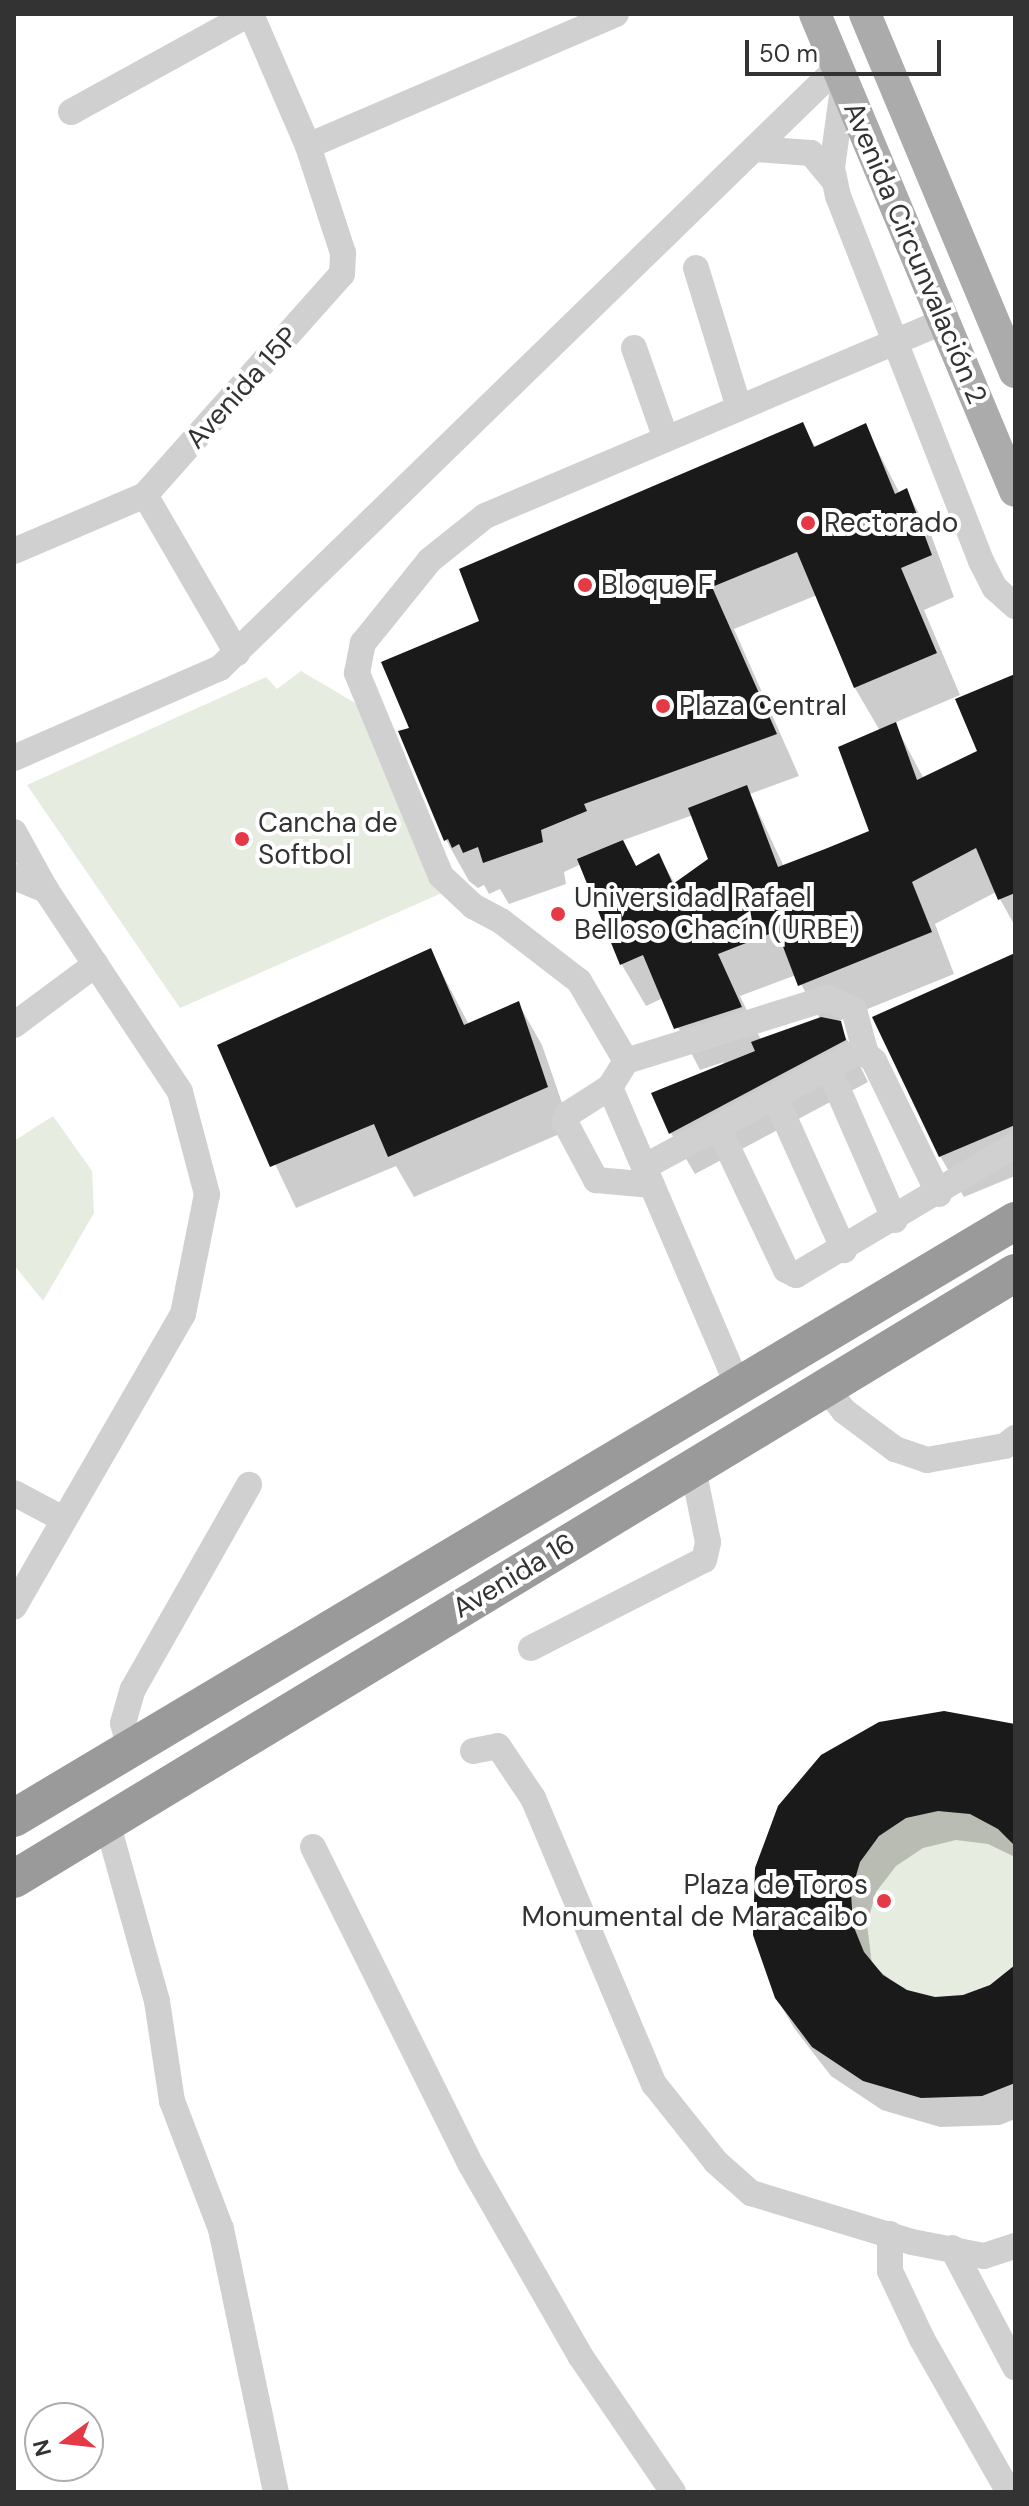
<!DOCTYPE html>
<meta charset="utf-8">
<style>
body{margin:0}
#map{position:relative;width:1029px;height:2506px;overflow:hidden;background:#fff;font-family:"DM Sans",sans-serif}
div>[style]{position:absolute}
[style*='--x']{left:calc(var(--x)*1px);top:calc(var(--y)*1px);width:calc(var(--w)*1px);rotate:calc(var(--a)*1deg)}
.green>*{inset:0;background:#e6ecdf}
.shadow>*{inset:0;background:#0003}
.building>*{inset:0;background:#1a1a1a}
.minor>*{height:26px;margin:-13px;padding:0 13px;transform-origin:13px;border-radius:13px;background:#d0d0d0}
.major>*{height:32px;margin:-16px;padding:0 16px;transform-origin:16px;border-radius:16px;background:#ababab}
.highway>*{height:38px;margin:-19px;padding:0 19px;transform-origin:19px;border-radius:19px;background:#9a9a9a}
.dots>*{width:22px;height:22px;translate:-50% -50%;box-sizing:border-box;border:4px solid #fff;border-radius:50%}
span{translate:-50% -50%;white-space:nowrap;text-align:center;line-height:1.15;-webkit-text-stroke:8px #fff;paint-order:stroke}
.street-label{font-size:28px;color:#333}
.poi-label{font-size:28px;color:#333}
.left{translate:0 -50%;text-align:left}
.right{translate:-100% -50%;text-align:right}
.frame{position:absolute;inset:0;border:16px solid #333;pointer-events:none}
.north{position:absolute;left:24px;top:2402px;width:80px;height:80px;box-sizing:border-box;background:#fff;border:2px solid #adadad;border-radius:50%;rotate:255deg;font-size:22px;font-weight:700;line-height:32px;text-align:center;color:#333}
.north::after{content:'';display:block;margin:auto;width:28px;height:36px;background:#e63946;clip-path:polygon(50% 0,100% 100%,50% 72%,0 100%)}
.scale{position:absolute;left:745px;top:40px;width:196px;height:36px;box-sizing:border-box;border:4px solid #333;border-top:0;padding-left:10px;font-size:24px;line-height:28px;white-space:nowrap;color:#333;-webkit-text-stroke:6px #fff;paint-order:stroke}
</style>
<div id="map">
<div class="green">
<i style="clip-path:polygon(301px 671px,362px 707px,442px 893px,180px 1008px,27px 785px,266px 677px,277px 689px)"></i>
<i style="clip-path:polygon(53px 1116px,92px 1171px,94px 1213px,43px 1301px,14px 1265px,14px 1141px)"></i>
<i style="clip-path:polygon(944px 1711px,1015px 1726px,1015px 2083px,982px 2096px,812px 2047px,775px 1998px,753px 1935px,755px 1868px,778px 1806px,821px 1755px)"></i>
</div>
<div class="shadow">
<i style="clip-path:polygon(evenodd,802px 424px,816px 448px,865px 426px,900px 494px,906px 491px,930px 532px,954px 597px,924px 610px,960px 695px,894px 723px,924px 779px,979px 752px,1015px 676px,1015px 926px,996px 892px,935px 924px,954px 974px,838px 1021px,868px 1082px,695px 1174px,671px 1133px,724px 1062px,700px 1070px,663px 998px,646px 1006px,622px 965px,581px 864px,564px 872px,566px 884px,509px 904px,500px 889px,489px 894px,484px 885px,478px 888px,469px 881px,446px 840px,411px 729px,481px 622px,802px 424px,817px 595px,855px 688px,880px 731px,871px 832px,784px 867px,750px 794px,799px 776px,734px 629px,817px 595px,802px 424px,693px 815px,710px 860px,675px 884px,659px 856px,637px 868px,621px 841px,693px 815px,802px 424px,796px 975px,820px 1019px,761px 1040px,740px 996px,796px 975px)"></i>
<i style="clip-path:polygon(430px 950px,469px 1025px,518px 1003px,542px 1045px,571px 1129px,414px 1197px,396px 1166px,296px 1208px,219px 1046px)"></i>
<i style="clip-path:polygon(1015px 955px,1015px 1176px,964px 1197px,940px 1156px)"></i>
<i style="clip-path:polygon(1015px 1729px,1015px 1857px,988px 1844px,956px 1840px,923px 1848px,896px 1866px,876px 1892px,867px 1924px,872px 1965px,906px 1992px,934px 1999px,964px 1997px,991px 1986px,1015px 1967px,1015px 2119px,1000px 2125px,940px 2127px,882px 2110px,831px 2076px,794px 2028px,776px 1997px,757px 1868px)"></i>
</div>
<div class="building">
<i style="clip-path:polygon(803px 422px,814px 447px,866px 423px,895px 494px,907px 488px,932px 555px,901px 568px,937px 653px,854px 688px,797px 552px,712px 587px,777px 734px,584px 804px,587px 811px,541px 830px,543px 842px,483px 863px,478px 847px,463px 853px,459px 844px,452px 848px,448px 839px,444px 841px,398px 731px,409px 728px,381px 662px,479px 621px,459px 569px)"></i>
<i style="clip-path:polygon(1015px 674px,1015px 893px,998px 900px,976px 848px,912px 882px,932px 932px,798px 986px,777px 931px,718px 954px,742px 1007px,674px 1029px,643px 955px,620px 965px,577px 859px,623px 840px,636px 866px,659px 853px,673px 884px,708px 859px,688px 808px,747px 785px,778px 867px,825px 849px,869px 831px,838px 747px,896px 722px,917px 780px,977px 751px,955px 699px)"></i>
<i style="clip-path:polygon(431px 948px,464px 1025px,519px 1001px,548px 1087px,388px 1157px,374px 1124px,270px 1167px,217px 1045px)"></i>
<i style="clip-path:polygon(1015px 953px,1015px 1125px,939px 1157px,872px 1017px)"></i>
<i style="clip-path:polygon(821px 1017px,841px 1021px,846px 1040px,669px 1134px,651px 1093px,755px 1051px,751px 1042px)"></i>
<i style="clip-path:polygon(944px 1711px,1015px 1724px,1015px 1846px,998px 1829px,970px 1814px,938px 1811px,906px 1818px,879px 1836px,860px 1862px,851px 1893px,853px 1925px,864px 1952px,883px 1975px,907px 1990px,935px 1997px,963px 1995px,990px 1985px,1015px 1965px,1015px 2083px,982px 2096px,921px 2098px,863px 2081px,812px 2047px,775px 1998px,753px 1935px,755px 1868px,778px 1806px,821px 1755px,879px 1722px)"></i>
</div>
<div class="minor">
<i style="--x:844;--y:81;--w:88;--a:97.9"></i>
<i style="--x:832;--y:168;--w:29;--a:78"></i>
<i style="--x:838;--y:196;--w:392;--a:68.6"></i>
<i style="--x:981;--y:561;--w:30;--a:63"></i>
<i style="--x:995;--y:588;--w:27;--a:42"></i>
<i style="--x:71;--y:112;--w:203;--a:-28.8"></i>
<i style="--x:308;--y:146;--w:335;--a:-23.2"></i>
<i style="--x:755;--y:149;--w:56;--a:4.1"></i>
<i style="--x:811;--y:153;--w:33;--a:50"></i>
<i style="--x:696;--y:268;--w:146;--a:72.9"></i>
<i style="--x:634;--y:348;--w:96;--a:70.6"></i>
<i style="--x:145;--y:495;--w:183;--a:59.8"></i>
<i style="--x:14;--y:551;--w:142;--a:-23.1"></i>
<i style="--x:145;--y:495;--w:296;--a:-48.3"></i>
<i style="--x:342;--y:274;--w:21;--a:-87"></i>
<i style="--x:343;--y:253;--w:113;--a:-108.1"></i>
<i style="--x:308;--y:146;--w:144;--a:-113.4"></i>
<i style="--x:14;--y:758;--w:225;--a:-23.6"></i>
<i style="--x:220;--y:668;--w:862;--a:-44.2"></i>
<i style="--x:14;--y:832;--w:66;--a:61.1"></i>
<i style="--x:14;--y:877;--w:35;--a:22"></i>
<i style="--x:46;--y:890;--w:242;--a:56.4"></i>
<i style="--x:180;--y:1092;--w:106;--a:75.2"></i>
<i style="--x:207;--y:1194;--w:122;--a:101.3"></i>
<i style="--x:183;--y:1314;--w:338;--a:120"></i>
<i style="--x:14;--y:1025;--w:102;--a:-36.6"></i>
<i style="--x:626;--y:1061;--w:93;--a:-120.4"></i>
<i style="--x:579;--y:981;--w:98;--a:-142.4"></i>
<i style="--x:501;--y:921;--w:32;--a:-152"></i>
<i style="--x:473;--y:906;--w:44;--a:-136.8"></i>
<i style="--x:441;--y:876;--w:220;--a:-112.5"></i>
<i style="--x:357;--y:673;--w:31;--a:-79"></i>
<i style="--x:363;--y:643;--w:107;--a:-51.1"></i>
<i style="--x:430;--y:560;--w:70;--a:-38.7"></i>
<i style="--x:485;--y:516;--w:499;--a:-23"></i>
<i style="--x:828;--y:1067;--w:167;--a:66.4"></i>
<i style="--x:610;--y:1087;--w:50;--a:147.3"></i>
<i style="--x:568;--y:1114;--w:9;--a:111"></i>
<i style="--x:565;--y:1122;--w:66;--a:61.9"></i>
<i style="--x:596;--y:1180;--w:56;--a:5.1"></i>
<i style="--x:775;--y:1097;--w:168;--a:65.7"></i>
<i style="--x:718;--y:1127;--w:158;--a:64.6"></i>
<i style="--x:786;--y:1270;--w:11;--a:27"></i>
<i style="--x:796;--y:1275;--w:255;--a:-30.7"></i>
<i style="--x:644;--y:1167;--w:238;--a:-28.4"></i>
<i style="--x:853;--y:1054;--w:13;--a:0"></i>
<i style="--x:866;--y:1054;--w:11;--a:41"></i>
<i style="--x:874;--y:1061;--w:148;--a:64"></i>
<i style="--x:738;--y:1386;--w:325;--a:-113.2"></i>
<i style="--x:610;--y:1087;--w:31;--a:-58"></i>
<i style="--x:626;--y:1061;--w:212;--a:-17.3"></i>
<i style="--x:828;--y:998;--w:29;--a:25"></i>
<i style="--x:854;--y:1010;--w:46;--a:74.7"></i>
<i style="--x:826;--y:1388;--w:29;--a:52"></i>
<i style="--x:844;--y:1411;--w:64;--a:36.7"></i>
<i style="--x:895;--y:1449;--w:34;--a:19"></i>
<i style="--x:927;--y:1460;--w:79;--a:-10.2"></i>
<i style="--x:1005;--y:1446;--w:13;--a:-39"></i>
<i style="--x:14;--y:1493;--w:55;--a:28"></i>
<i style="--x:531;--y:1648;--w:194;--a:-27"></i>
<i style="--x:704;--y:1560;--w:18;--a:-77"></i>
<i style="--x:708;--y:1542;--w:76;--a:-101.5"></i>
<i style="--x:130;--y:1749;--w:27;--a:-105"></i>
<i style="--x:123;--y:1723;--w:35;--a:-74"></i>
<i style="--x:133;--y:1689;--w:235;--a:-60.4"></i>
<i style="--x:473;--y:1751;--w:25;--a:-11"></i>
<i style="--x:498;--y:1746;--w:63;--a:56.1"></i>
<i style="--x:533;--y:1798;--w:311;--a:67.1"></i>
<i style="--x:654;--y:2084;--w:100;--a:51.5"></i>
<i style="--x:716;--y:2162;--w:47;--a:41.5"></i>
<i style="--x:751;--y:2193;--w:168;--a:16.9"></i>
<i style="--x:912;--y:2242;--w:73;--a:11"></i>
<i style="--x:984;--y:2256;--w:33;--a:-18"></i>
<i style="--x:107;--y:1822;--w:186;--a:74.4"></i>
<i style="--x:157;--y:2001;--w:101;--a:81.5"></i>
<i style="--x:172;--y:2101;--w:137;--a:69.1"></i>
<i style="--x:221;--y:2229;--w:269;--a:78.2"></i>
<i style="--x:313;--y:1847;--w:355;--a:63.6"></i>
<i style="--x:471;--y:2165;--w:221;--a:60.2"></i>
<i style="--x:581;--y:2357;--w:163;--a:55.7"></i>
<i style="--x:890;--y:2234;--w:37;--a:90"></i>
<i style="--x:890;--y:2271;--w:75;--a:64.8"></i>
<i style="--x:922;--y:2339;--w:176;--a:60.4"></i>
<i style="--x:952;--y:2248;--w:135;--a:62.1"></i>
</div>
<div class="major">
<i style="--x:815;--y:14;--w:517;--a:67.25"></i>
<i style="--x:865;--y:14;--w:388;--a:67.3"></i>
</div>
<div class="highway">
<i style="--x:14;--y:1818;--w:1166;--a:-30.81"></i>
<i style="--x:14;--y:1879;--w:1170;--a:-31.19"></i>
</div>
<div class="dots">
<i style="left:808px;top:523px;background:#e63946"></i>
<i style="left:585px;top:585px;background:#e63946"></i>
<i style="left:663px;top:706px;background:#e63946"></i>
<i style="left:242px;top:839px;background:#e63946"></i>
<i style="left:558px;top:914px;background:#e63946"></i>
<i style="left:884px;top:1901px;background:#e63946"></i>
</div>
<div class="street-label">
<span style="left:915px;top:253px;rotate:67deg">Avenida Circunvalación 2</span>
<span style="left:242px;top:388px;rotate:-48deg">Avenida 15P</span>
<span style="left:514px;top:1576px;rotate:-31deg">Avenida 16</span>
</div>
<div class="poi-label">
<span class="left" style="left:824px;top:523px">Rectorado</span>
<span class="left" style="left:601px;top:585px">Bloque F</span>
<span class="left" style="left:679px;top:706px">Plaza Central</span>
<span class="left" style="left:258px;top:839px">Cancha de<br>Softbol</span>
<span class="left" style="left:574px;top:914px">Universidad Rafael<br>Belloso Chacín (URBE)</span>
<span class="right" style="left:868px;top:1901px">Plaza de Toros<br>Monumental de Maracaibo</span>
</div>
<div class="frame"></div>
<div class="north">N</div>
<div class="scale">50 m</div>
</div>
